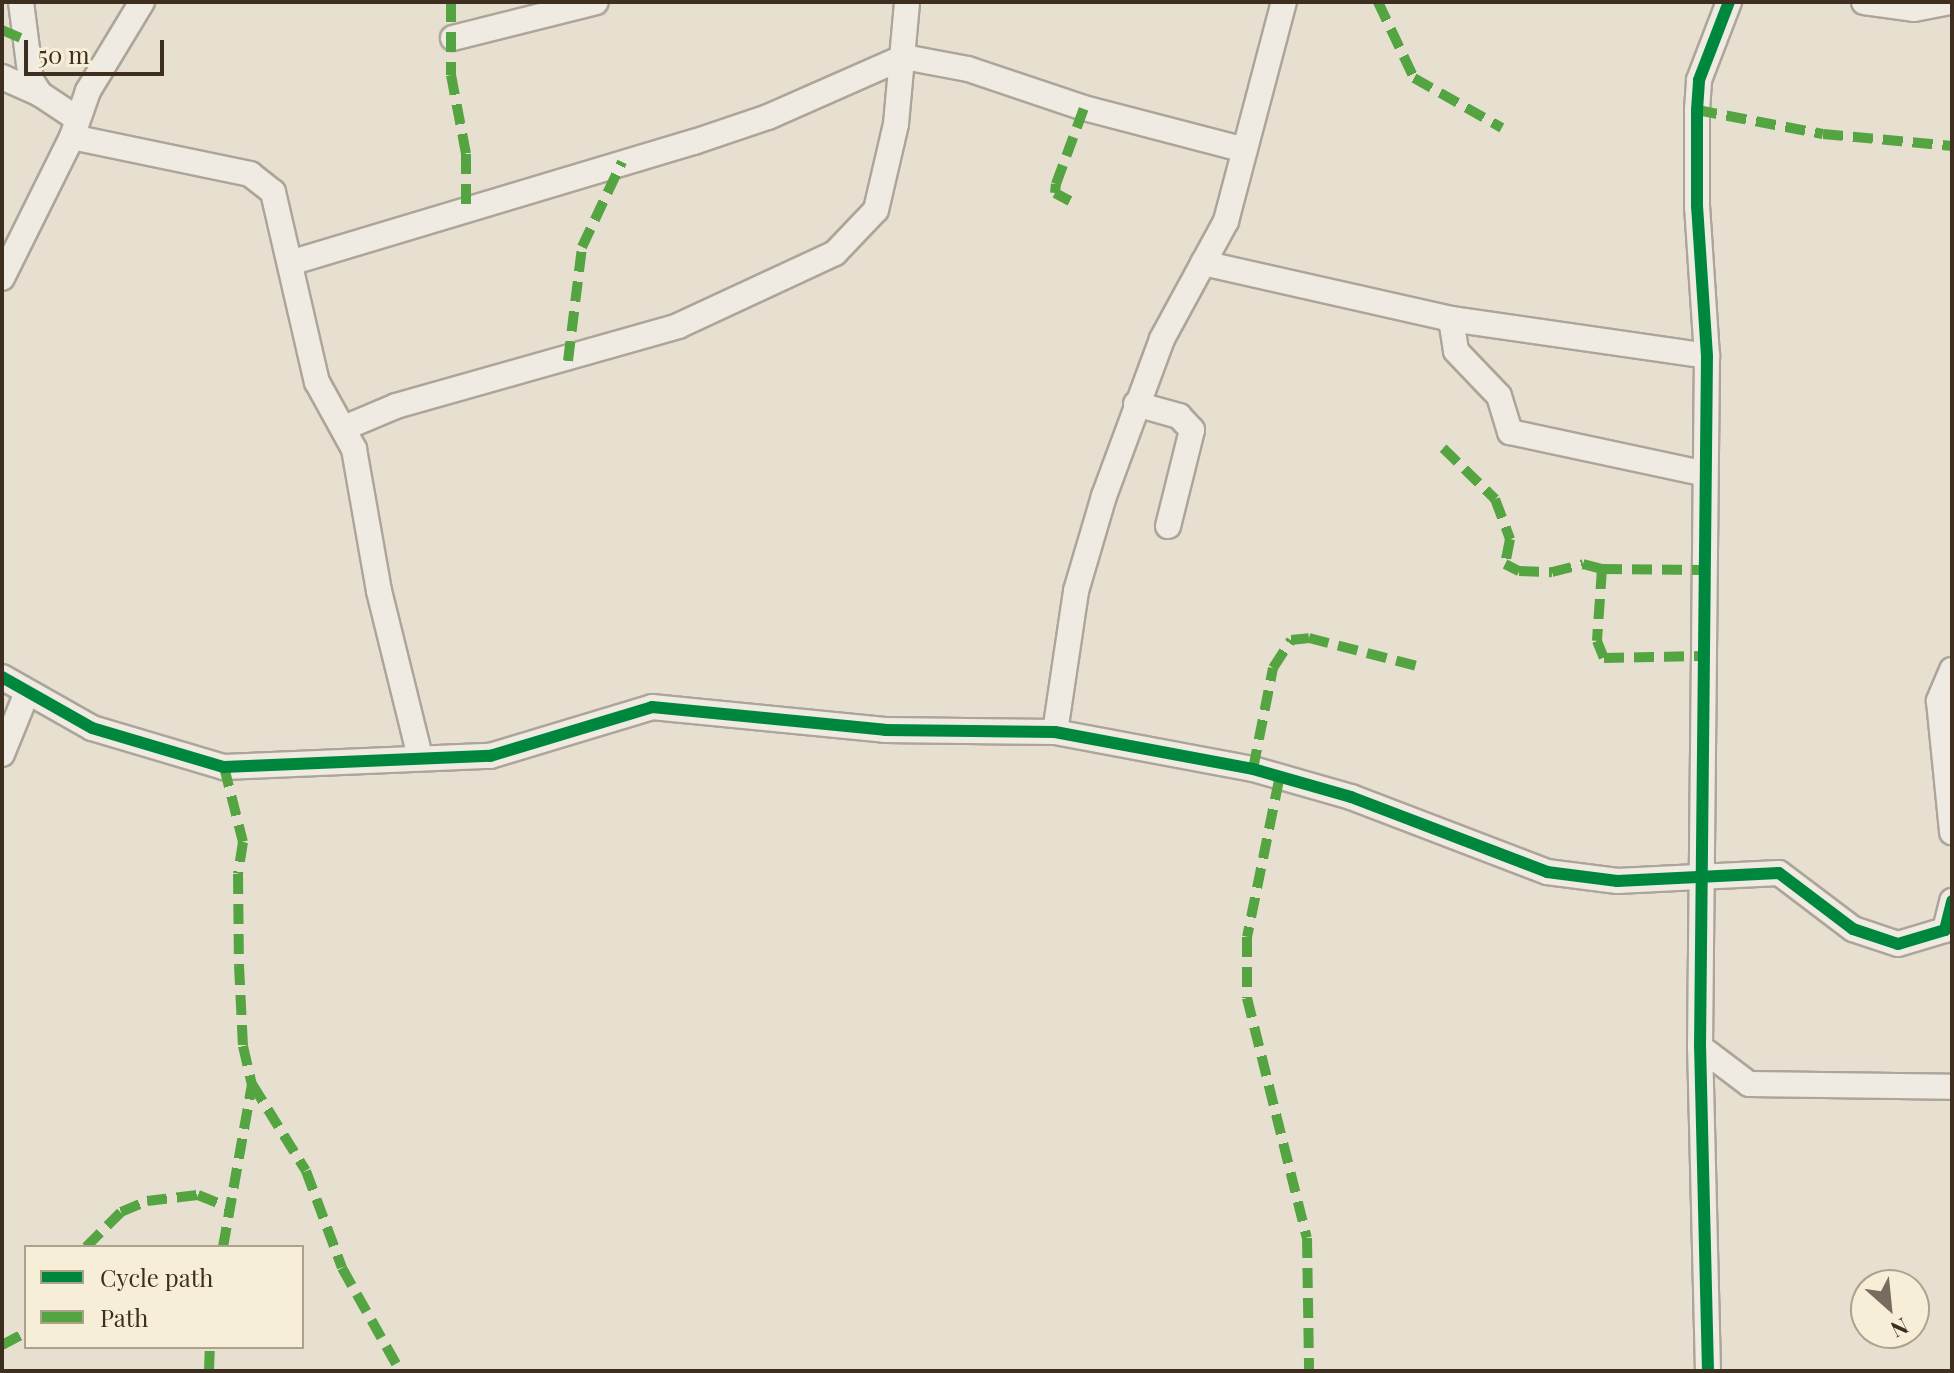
<!DOCTYPE html>
<style>
body{margin:0}
#map{position:relative;width:1954px;height:1373px;overflow:hidden;background:#e7e0d1;font-family:"Playfair Display",serif}
div>[style]{position:absolute}
[style*='--x']{left:calc(var(--x)*1px);top:calc(var(--y)*1px);width:calc(var(--w)*1px);rotate:calc(var(--a)*1deg)}
.roads{filter:drop-shadow(2px 0 #ada599) drop-shadow(-2px 0 #ada599) drop-shadow(0 2px #ada599) drop-shadow(0 -2px #ada599)}
.minor>*{height:24px;margin:-12px;padding:0 12px;transform-origin:12px;border-radius:12px;background:#efebe3}
.quiet>*{height:10px;margin-top:-5px;transform-origin:0;background:repeating-linear-gradient(90deg,#54a441 0 20px,transparent 0 30px)}
.cycleway>*{height:12px;margin:-6px;padding:0 6px;transform-origin:6px;border-radius:6px;background:#00873e}
span{translate:-50% -50%;white-space:nowrap;text-align:center;line-height:1.15;-webkit-text-stroke:7px #f7eed8;paint-order:stroke}
.frame{position:absolute;inset:0;border:4px solid #3d2e20;pointer-events:none}
.legend{position:absolute;left:24px;top:1245px;width:280px;height:104px;box-sizing:border-box;background:#f7eed8;border:2px solid #ada18e;margin:0;padding:10px 14px;list-style:none;font-size:24px;color:#3d2e20}
.legend li{display:flex;align-items:center;gap:16px;height:40px}
.legend b{width:40px;border:2px solid #ada18e}
.north{position:absolute;left:1850px;top:1269px;width:80px;height:80px;box-sizing:border-box;background:#f7eed8;border:2px solid #ada18e;border-radius:50%;rotate:153deg;font-size:22px;font-weight:700;line-height:32px;text-align:center;color:#3d2e20}
.north::after{content:'';display:block;margin:auto;width:28px;height:36px;background:#786c5e;clip-path:polygon(50% 0,100% 100%,50% 72%,0 100%)}
.scale{position:absolute;left:24px;top:40px;width:140px;height:36px;box-sizing:border-box;border:4px solid #3d2e20;border-top:0;padding-left:10px;font-size:24px;line-height:28px;white-space:nowrap;color:#3d2e20;-webkit-text-stroke:6px #f7eed8;paint-order:stroke}
</style>
<div id="map">
<div class="roads">
<div class="minor">
<i style="--x:21;--y:2;--w:79;--a:82.7"></i>
<i style="--x:31;--y:80;--w:17;--a:57"></i>
<i style="--x:40;--y:94;--w:43;--a:33.7"></i>
<i style="--x:1864;--y:2;--w:50;--a:8"></i>
<i style="--x:1914;--y:9;--w:37;--a:-11"></i>
<i style="--x:453;--y:38;--w:147;--a:-14.1"></i>
<i style="--x:2;--y:77;--w:42;--a:24.1"></i>
<i style="--x:72;--y:137;--w:182;--a:11.7"></i>
<i style="--x:250;--y:174;--w:29;--a:38"></i>
<i style="--x:273;--y:192;--w:195;--a:77"></i>
<i style="--x:317;--y:382;--w:77;--a:61.1"></i>
<i style="--x:354;--y:449;--w:144;--a:80"></i>
<i style="--x:379;--y:591;--w:171;--a:76.1"></i>
<i style="--x:293;--y:262;--w:419;--a:-16.7"></i>
<i style="--x:694;--y:142;--w:78;--a:-18.7"></i>
<i style="--x:768;--y:117;--w:149;--a:-23.8"></i>
<i style="--x:904;--y:57;--w:65;--a:10.6"></i>
<i style="--x:968;--y:69;--w:122;--a:18.6"></i>
<i style="--x:1084;--y:108;--w:166;--a:14.6"></i>
<i style="--x:1203;--y:263;--w:254;--a:12.7"></i>
<i style="--x:1451;--y:319;--w:259;--a:8.2"></i>
<i style="--x:2;--y:278;--w:157;--a:-63.6"></i>
<i style="--x:72;--y:137;--w:49;--a:-70.8"></i>
<i style="--x:88;--y:91;--w:104;--a:-58.8"></i>
<i style="--x:1451;--y:319;--w:32;--a:81"></i>
<i style="--x:1456;--y:351;--w:62;--a:46.3"></i>
<i style="--x:1499;--y:396;--w:38;--a:73"></i>
<i style="--x:1510;--y:432;--w:196;--a:12.1"></i>
<i style="--x:1136;--y:404;--w:45;--a:15.6"></i>
<i style="--x:1179;--y:416;--w:19;--a:47"></i>
<i style="--x:1192;--y:430;--w:99;--a:104"></i>
<i style="--x:344;--y:428;--w:56;--a:-22.9"></i>
<i style="--x:396;--y:406;--w:293;--a:-15.8"></i>
<i style="--x:678;--y:326;--w:173;--a:-24.9"></i>
<i style="--x:835;--y:253;--w:59;--a:-46.4"></i>
<i style="--x:876;--y:210;--w:88;--a:-76.9"></i>
<i style="--x:896;--y:124;--w:122;--a:-84.8"></i>
<i style="--x:1952;--y:670;--w:34;--a:113"></i>
<i style="--x:1939;--y:701;--w:132;--a:84.3"></i>
<i style="--x:2;--y:677;--w:103;--a:29.5"></i>
<i style="--x:92;--y:728;--w:138;--a:16.5"></i>
<i style="--x:224;--y:767;--w:266;--a:-2.4"></i>
<i style="--x:490;--y:756;--w:169;--a:-16.8"></i>
<i style="--x:652;--y:707;--w:234;--a:5.6"></i>
<i style="--x:885;--y:730;--w:170;--a:0.7"></i>
<i style="--x:1055;--y:732;--w:201;--a:10.6"></i>
<i style="--x:1253;--y:769;--w:102;--a:15.9"></i>
<i style="--x:1351;--y:797;--w:210;--a:20.9"></i>
<i style="--x:1547;--y:872;--w:71;--a:7.3"></i>
<i style="--x:1617;--y:881;--w:162;--a:-2.8"></i>
<i style="--x:1779;--y:873;--w:93;--a:37.1"></i>
<i style="--x:1853;--y:929;--w:47;--a:18.4"></i>
<i style="--x:1898;--y:944;--w:49;--a:-16.6"></i>
<i style="--x:1945;--y:930;--w:30;--a:-76"></i>
<i style="--x:1055;--y:732;--w:143;--a:-81.5"></i>
<i style="--x:1076;--y:591;--w:99;--a:-73.6"></i>
<i style="--x:1104;--y:496;--w:167;--a:-69.7"></i>
<i style="--x:1162;--y:339;--w:134;--a:-61.5"></i>
<i style="--x:1226;--y:221;--w:227;--a:-75.2"></i>
<i style="--x:2;--y:754;--w:64;--a:-67.9"></i>
<i style="--x:1700;--y:1047;--w:61;--a:37.1"></i>
<i style="--x:1749;--y:1084;--w:203;--a:0.8"></i>
<i style="--x:1708;--y:1371;--w:324;--a:-91.4"></i>
<i style="--x:1700;--y:1047;--w:691;--a:-89.42"></i>
<i style="--x:1707;--y:356;--w:149;--a:-93.8"></i>
<i style="--x:1697;--y:207;--w:97;--a:-90"></i>
<i style="--x:1697;--y:110;--w:30;--a:-86"></i>
<i style="--x:1699;--y:80;--w:84;--a:-69"></i>
</div>
</div>
<div class="quiet">
<i style="--x:451;--y:2;--w:73;--a:90"></i>
<i style="--x:451;--y:75;--w:80;--a:79.2"></i>
<i style="--x:466;--y:154;--w:59;--a:90"></i>
<i style="--x:1378;--y:2;--w:84;--a:64.7"></i>
<i style="--x:1414;--y:78;--w:101;--a:29.6"></i>
<i style="--x:2;--y:30;--w:23;--a:23"></i>
<i style="--x:1697;--y:110;--w:128;--a:10.8"></i>
<i style="--x:1823;--y:134;--w:130;--a:5.3"></i>
<i style="--x:1070;--y:201;--w:17;--a:-152"></i>
<i style="--x:1055;--y:193;--w:9;--a:-84"></i>
<i style="--x:1056;--y:184;--w:81;--a:-69.8"></i>
<i style="--x:568;--y:361;--w:115;--a:-83"></i>
<i style="--x:582;--y:247;--w:94;--a:-64.8"></i>
<i style="--x:1443;--y:448;--w:73;--a:44.4"></i>
<i style="--x:1495;--y:499;--w:43;--a:69.4"></i>
<i style="--x:1510;--y:539;--w:25;--a:101"></i>
<i style="--x:1505;--y:564;--w:16;--a:27"></i>
<i style="--x:1519;--y:571;--w:33;--a:2"></i>
<i style="--x:1552;--y:572;--w:32;--a:-14"></i>
<i style="--x:1583;--y:564;--w:20;--a:15"></i>
<i style="--x:1602;--y:569;--w:100;--a:0.6"></i>
<i style="--x:1602;--y:569;--w:72;--a:94"></i>
<i style="--x:1597;--y:641;--w:18;--a:68"></i>
<i style="--x:1604;--y:658;--w:98;--a:-1.2"></i>
<i style="--x:224;--y:767;--w:77;--a:75.8"></i>
<i style="--x:243;--y:842;--w:32;--a:99"></i>
<i style="--x:238;--y:874;--w:91;--a:89.4"></i>
<i style="--x:239;--y:965;--w:81;--a:87.2"></i>
<i style="--x:243;--y:1046;--w:39;--a:77"></i>
<i style="--x:252;--y:1084;--w:102;--a:58.2"></i>
<i style="--x:306;--y:1171;--w:103;--a:69.6"></i>
<i style="--x:342;--y:1268;--w:118;--a:60.6"></i>
<i style="--x:1253;--y:769;--w:103;--a:-78.8"></i>
<i style="--x:1273;--y:668;--w:33;--a:-57"></i>
<i style="--x:1291;--y:640;--w:18;--a:-6"></i>
<i style="--x:1309;--y:638;--w:112;--a:14.5"></i>
<i style="--x:1279;--y:780;--w:160;--a:101.5"></i>
<i style="--x:1247;--y:937;--w:61;--a:90"></i>
<i style="--x:1247;--y:998;--w:247;--a:76"></i>
<i style="--x:1307;--y:1238;--w:133;--a:89.1"></i>
<i style="--x:86;--y:1247;--w:49;--a:-45"></i>
<i style="--x:121;--y:1212;--w:28;--a:-23"></i>
<i style="--x:147;--y:1201;--w:51;--a:-6.7"></i>
<i style="--x:198;--y:1195;--w:37;--a:22"></i>
<i style="--x:223;--y:1247;--w:166;--a:-79.9"></i>
<i style="--x:2;--y:1345;--w:27;--a:-28"></i>
<i style="--x:209;--y:1371;--w:24;--a:-88"></i>
</div>
<div class="cycleway">
<i style="--x:2;--y:677;--w:103;--a:29.5"></i>
<i style="--x:92;--y:728;--w:138;--a:16.5"></i>
<i style="--x:224;--y:767;--w:266;--a:-2.4"></i>
<i style="--x:490;--y:756;--w:169;--a:-16.8"></i>
<i style="--x:652;--y:707;--w:234;--a:5.6"></i>
<i style="--x:885;--y:730;--w:170;--a:0.7"></i>
<i style="--x:1055;--y:732;--w:201;--a:10.6"></i>
<i style="--x:1253;--y:769;--w:102;--a:15.9"></i>
<i style="--x:1351;--y:797;--w:210;--a:20.9"></i>
<i style="--x:1547;--y:872;--w:71;--a:7.3"></i>
<i style="--x:1617;--y:881;--w:162;--a:-2.8"></i>
<i style="--x:1779;--y:873;--w:93;--a:37.1"></i>
<i style="--x:1853;--y:929;--w:47;--a:18.4"></i>
<i style="--x:1898;--y:944;--w:49;--a:-16.6"></i>
<i style="--x:1945;--y:930;--w:30;--a:-76"></i>
<i style="--x:1708;--y:1371;--w:324;--a:-91.4"></i>
<i style="--x:1700;--y:1047;--w:691;--a:-89.42"></i>
<i style="--x:1707;--y:356;--w:149;--a:-93.8"></i>
<i style="--x:1697;--y:207;--w:97;--a:-90"></i>
<i style="--x:1697;--y:110;--w:30;--a:-86"></i>
<i style="--x:1699;--y:80;--w:84;--a:-69"></i>
</div>
<div class="frame"></div>
<ul class="legend">
<li><b style="height:10px;background:#00873e"></b>Cycle path</li>
<li><b style="height:10px;background:#54a441"></b>Path</li>
</ul>
<div class="north">N</div>
<div class="scale">50 m</div>
</div>
